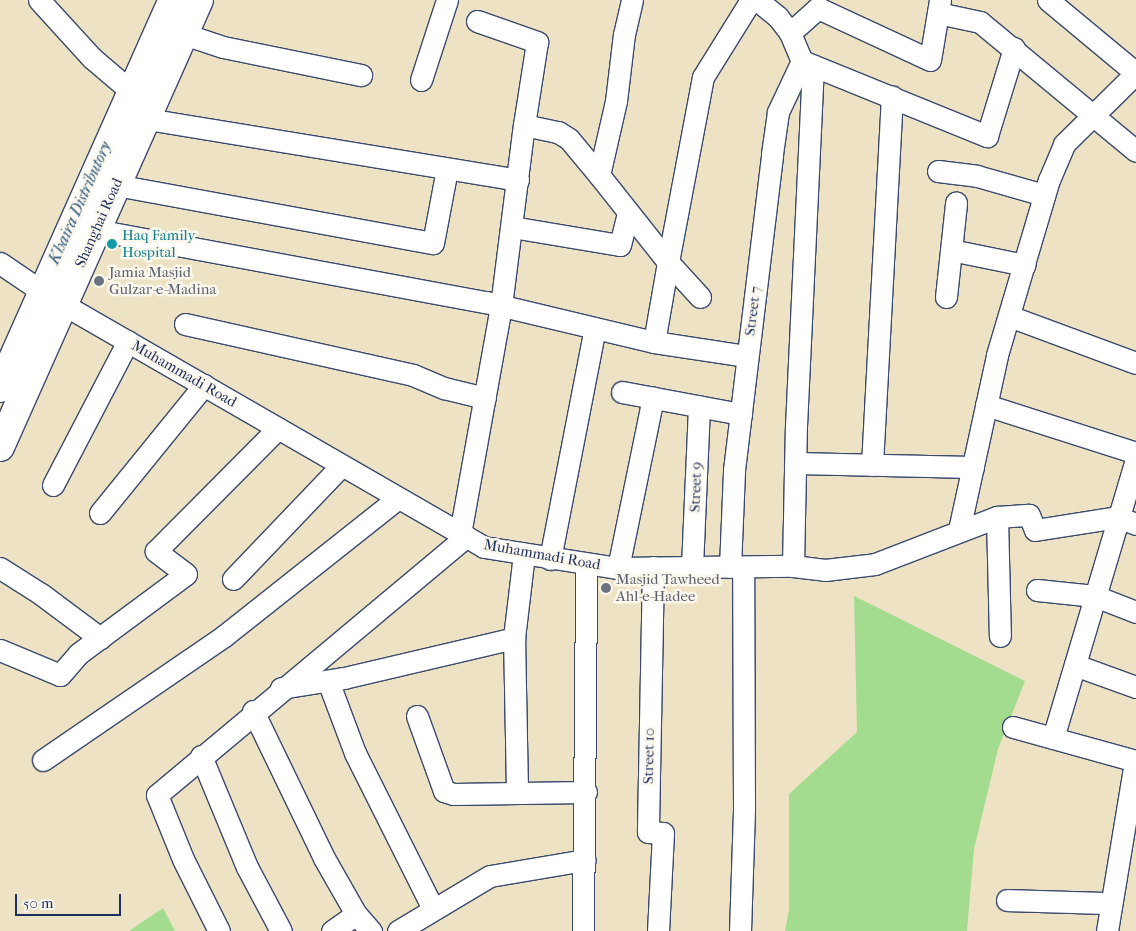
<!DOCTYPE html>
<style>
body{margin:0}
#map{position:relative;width:1136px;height:931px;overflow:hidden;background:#ede3c4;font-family:"IM FELL French Canon",serif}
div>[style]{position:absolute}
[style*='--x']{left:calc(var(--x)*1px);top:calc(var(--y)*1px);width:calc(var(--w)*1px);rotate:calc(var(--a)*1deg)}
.green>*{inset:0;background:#a3dc8e}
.roads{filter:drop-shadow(1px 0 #3a4a6d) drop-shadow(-1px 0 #3a4a6d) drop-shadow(0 1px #3a4a6d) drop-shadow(0 -1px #3a4a6d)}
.minor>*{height:21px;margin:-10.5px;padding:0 10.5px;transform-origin:10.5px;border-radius:10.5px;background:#fff}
.major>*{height:28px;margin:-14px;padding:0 14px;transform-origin:14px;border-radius:14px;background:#fff}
.dots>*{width:14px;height:14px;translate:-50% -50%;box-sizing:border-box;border:2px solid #fbf7ec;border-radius:50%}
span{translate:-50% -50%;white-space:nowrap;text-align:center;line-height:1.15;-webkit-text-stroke:5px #fbf7ec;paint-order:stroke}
.street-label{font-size:15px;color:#1b2f5e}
.culture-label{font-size:15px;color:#0d838f}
.left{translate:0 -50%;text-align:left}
.worship-label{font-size:15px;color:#5b616d}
.water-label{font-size:16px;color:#29587e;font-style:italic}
.scale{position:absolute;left:15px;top:894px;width:106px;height:22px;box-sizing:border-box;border:2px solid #1b2f5e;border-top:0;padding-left:6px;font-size:15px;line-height:18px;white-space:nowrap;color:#1b2f5e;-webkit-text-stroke:4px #fbf7ec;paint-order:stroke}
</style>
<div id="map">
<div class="green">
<i style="clip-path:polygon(854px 596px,1025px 681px,998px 749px,974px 849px,967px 931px,785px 931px,789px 910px,789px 794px,857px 732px)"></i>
<i style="clip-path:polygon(163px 908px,175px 931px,129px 931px)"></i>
</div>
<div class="roads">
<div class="minor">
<i style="--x:39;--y:0;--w:79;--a:47.6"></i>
<i style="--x:92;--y:58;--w:52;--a:40.4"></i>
<i style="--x:632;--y:0;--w:35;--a:103"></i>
<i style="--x:624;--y:34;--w:67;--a:96.8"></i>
<i style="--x:616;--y:101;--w:76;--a:102.9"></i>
<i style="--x:599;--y:175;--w:111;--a:51.6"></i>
<i style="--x:668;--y:262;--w:81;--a:99.9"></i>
<i style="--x:757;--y:0;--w:27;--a:39"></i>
<i style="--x:778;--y:17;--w:20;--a:53"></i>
<i style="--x:790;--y:33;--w:30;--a:67"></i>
<i style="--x:802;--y:61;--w:200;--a:22.1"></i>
<i style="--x:987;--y:136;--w:92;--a:-72.9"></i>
<i style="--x:1048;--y:0;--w:114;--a:39.7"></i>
<i style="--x:938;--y:13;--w:43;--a:12.1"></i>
<i style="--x:980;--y:22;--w:202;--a:39.6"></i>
<i style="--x:477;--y:21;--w:64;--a:19.3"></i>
<i style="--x:537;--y:42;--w:84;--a:98.9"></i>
<i style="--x:790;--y:33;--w:38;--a:-42"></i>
<i style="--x:818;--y:8;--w:123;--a:24.9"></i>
<i style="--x:930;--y:60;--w:61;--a:-80.5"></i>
<i style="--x:184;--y:34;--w:41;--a:18.4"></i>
<i style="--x:223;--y:47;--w:141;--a:11.5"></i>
<i style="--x:421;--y:80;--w:84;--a:-72"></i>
<i style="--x:147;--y:119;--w:376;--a:9.3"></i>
<i style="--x:938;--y:171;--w:39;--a:7"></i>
<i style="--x:977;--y:176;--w:70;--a:15.8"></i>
<i style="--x:116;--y:185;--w:322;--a:10.4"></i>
<i style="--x:433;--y:243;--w:75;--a:-79.3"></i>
<i style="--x:512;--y:227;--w:109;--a:9.5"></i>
<i style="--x:620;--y:245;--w:34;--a:-76"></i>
<i style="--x:96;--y:230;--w:397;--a:10.5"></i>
<i style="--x:486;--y:302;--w:173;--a:13.4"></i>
<i style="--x:654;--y:342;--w:94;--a:8.6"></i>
<i style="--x:951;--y:250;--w:75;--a:11.6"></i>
<i style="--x:0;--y:263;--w:57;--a:34.2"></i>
<i style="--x:47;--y:295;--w:504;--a:29.97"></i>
<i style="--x:484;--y:547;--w:136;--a:8.9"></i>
<i style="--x:618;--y:568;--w:175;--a:-0.7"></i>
<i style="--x:793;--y:566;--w:32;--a:7"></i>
<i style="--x:825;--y:570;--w:50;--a:-6.8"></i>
<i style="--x:875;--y:564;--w:131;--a:-21.1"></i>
<i style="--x:997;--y:517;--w:32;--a:-4"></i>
<i style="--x:1029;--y:515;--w:16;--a:68"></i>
<i style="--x:1035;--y:530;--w:83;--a:-9"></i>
<i style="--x:1117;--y:517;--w:20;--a:20"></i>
<i style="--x:700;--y:297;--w:47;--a:-132.4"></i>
<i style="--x:668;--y:262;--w:188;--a:-79.3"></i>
<i style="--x:703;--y:77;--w:91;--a:-58.1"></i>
<i style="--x:946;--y:297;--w:95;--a:-83.9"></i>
<i style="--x:1009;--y:316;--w:135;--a:20.3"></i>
<i style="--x:185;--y:324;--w:234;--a:12.6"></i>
<i style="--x:413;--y:375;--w:34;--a:23"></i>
<i style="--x:444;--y:388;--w:42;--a:13.7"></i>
<i style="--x:622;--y:392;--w:121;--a:10.5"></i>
<i style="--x:986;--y:405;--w:157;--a:17.7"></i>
<i style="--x:795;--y:463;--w:178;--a:1.3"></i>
<i style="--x:872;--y:465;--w:369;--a:-86.9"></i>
<i style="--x:53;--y:485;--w:162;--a:-62.5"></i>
<i style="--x:100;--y:513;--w:165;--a:-50.9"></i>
<i style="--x:997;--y:517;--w:119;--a:88.6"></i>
<i style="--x:959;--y:530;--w:179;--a:-77.7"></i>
<i style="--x:997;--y:355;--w:183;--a:-73.5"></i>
<i style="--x:1049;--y:180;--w:39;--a:-67"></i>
<i style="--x:1064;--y:144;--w:101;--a:-44.6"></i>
<i style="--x:460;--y:534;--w:232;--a:-79.8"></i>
<i style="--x:501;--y:306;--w:182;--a:-82.8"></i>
<i style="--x:524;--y:125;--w:35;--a:12"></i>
<i style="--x:558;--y:132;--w:13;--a:32"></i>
<i style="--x:569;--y:139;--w:47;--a:50.2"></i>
<i style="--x:550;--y:559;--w:235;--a:-79"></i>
<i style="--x:793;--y:566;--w:140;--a:-88.8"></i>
<i style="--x:796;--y:426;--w:361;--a:-87.3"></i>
<i style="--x:653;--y:567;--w:265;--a:91.1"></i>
<i style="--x:648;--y:832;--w:15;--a:4"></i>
<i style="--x:663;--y:833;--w:98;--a:92.9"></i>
<i style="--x:692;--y:567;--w:161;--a:-87.5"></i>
<i style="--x:730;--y:567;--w:97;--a:-87.6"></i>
<i style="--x:734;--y:470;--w:318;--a:-83.1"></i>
<i style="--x:772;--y:154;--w:42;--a:-81.9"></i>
<i style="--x:778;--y:112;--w:56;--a:-64.8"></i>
<i style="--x:0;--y:568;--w:49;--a:32.4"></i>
<i style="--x:41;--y:594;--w:74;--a:36.7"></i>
<i style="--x:618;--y:568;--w:174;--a:-78.4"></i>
<i style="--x:233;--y:579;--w:156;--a:-46.3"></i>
<i style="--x:1037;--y:590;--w:58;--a:5.9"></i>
<i style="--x:1095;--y:596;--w:44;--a:21.3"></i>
<i style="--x:0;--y:650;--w:65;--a:22.6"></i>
<i style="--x:60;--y:675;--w:28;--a:-49"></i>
<i style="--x:78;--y:654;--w:134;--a:-36.5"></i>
<i style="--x:186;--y:574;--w:38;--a:-143"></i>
<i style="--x:156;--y:551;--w:173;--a:-45.2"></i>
<i style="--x:1075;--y:665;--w:65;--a:19.8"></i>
<i style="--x:328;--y:681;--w:77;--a:69.4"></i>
<i style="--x:355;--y:753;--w:174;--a:63.4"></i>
<i style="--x:281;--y:688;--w:64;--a:-9"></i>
<i style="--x:344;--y:678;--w:175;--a:-13.2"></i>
<i style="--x:253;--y:711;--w:163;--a:64.2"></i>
<i style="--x:324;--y:858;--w:64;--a:60.3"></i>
<i style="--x:417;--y:716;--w:80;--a:70.2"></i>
<i style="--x:444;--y:791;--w:9;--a:18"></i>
<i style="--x:453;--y:794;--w:133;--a:-0.9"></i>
<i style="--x:1013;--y:727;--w:128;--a:15.5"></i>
<i style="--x:1053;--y:738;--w:290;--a:-73.4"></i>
<i style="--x:201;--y:756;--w:120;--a:67.5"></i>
<i style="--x:247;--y:867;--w:72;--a:62"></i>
<i style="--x:43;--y:760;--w:219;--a:-34.4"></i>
<i style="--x:224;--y:636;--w:221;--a:-38.4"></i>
<i style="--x:517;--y:791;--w:153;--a:-91.1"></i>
<i style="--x:514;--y:638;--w:85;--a:-83.2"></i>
<i style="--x:1007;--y:900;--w:104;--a:1.7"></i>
<i style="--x:219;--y:931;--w:80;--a:-116.6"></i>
<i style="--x:183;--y:859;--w:69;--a:-112.1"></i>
<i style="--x:157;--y:795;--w:403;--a:-39.9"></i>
<i style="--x:332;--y:931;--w:29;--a:-35"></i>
<i style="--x:356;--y:914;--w:23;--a:49"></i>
<i style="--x:398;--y:931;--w:107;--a:-30.9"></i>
<i style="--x:490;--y:876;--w:96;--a:-9.6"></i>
<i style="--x:583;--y:931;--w:367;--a:-89.5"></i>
<i style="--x:740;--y:931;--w:123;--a:-88.1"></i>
<i style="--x:744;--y:808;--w:241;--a:-90.2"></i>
<i style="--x:1107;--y:931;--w:172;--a:-80.6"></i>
</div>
<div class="major">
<i style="--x:0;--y:388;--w:425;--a:-66"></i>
<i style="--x:0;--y:447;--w:489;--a:-66"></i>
</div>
</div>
<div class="dots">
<i style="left:112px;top:244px;background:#0f9aa8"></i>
<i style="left:99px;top:281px;background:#6b7280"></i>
<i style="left:606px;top:588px;background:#6b7280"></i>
</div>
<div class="street-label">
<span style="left:99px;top:223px;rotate:-66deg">Shanghai Road</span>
<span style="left:753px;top:311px;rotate:-83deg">Street 7</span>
<span style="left:184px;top:374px;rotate:30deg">Muhammadi Road</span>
<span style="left:696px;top:487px;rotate:-88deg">Street 9</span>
<span style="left:542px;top:555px;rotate:10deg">Muhammadi Road</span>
<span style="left:649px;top:756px;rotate:-89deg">Street 10</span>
</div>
<div class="culture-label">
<span class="left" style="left:122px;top:244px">Haq Family<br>Hospital</span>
</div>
<div class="worship-label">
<span class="left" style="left:109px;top:281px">Jamia Masjid<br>Gulzar-e-Madina</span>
<span class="left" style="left:616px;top:588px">Masjid Tawheed<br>Ahl-e-Hadee</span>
</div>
<div class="water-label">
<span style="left:80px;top:203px;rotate:-66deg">Khaira Distributory</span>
</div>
<div class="scale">50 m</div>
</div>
